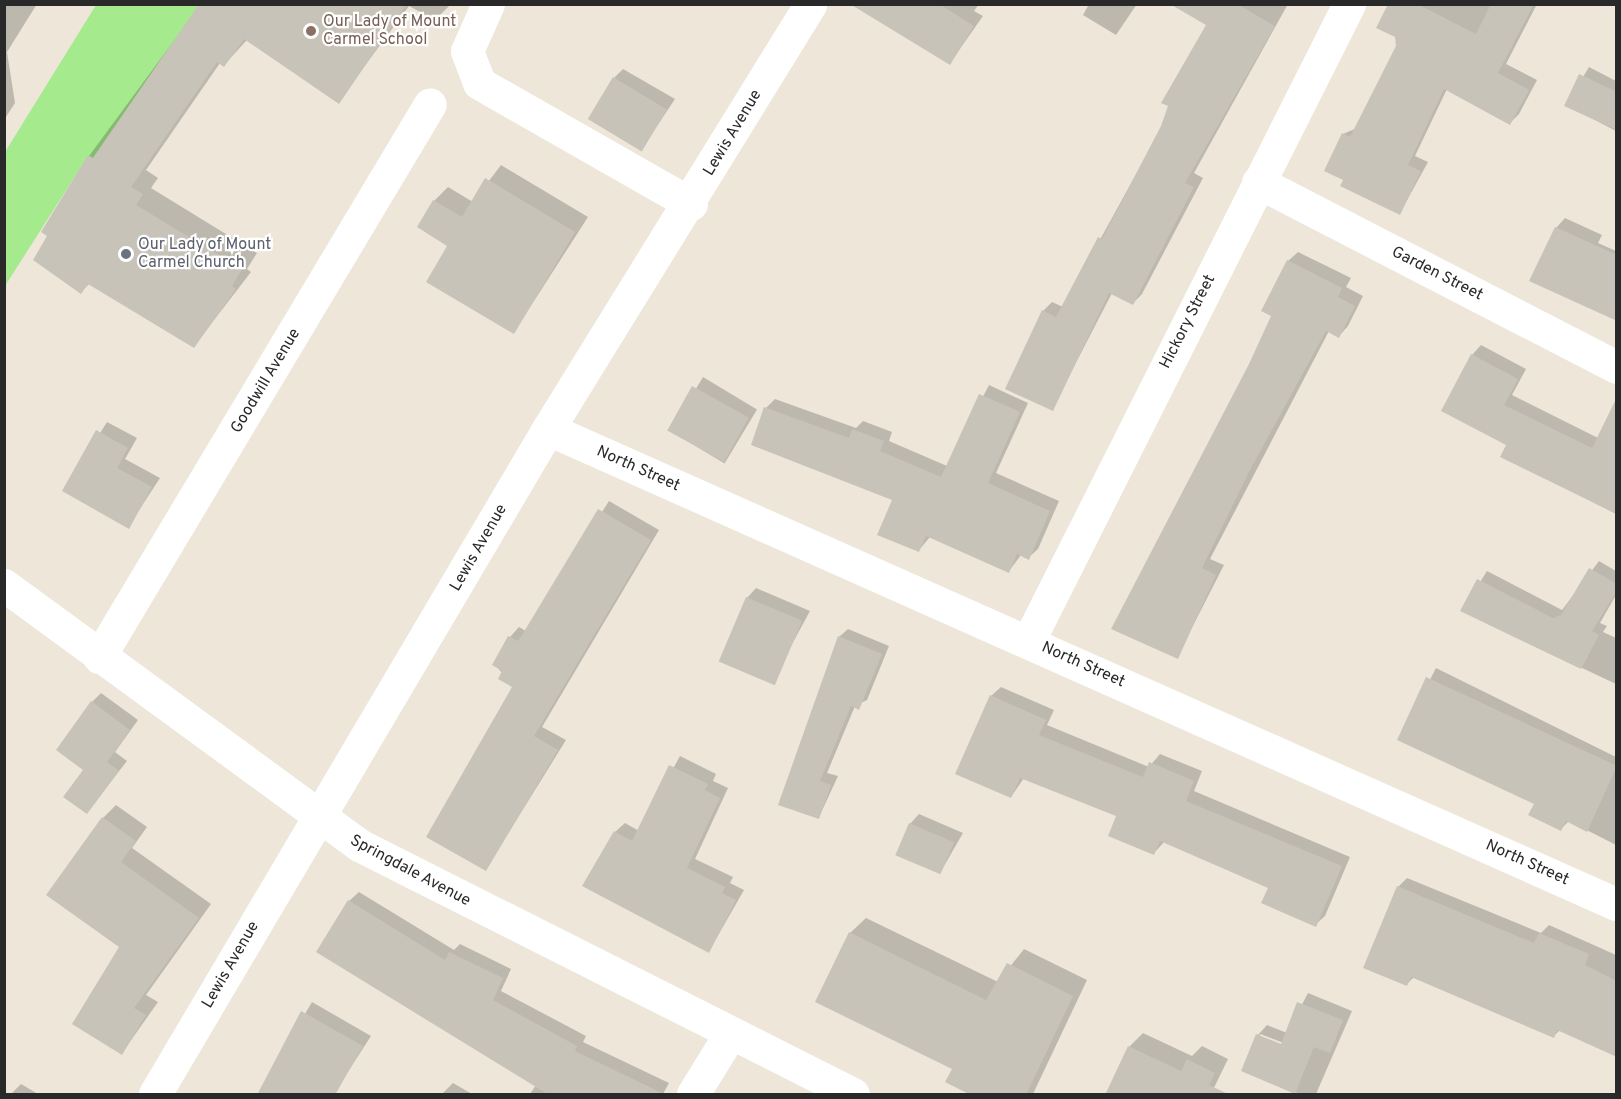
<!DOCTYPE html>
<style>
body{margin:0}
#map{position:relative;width:1621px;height:1099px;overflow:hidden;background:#ede6d9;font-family:Overpass,sans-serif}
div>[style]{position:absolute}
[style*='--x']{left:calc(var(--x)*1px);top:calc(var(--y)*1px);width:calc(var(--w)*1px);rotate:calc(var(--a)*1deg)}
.green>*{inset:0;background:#a6ea8e}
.shadow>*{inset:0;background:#0003;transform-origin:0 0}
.building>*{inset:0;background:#c8c3b9;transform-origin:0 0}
.street>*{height:33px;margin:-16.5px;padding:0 16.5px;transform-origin:16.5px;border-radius:16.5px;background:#fff}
.secondary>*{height:33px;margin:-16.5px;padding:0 16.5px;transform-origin:16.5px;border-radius:16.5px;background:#fff}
.dots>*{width:16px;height:16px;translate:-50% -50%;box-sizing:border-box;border:3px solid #fff;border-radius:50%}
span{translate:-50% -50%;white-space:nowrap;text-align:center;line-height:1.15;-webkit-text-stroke:4.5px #fff;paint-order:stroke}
.education-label{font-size:16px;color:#785e54}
.left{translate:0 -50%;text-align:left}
.street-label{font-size:16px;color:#292929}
.worship-label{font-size:16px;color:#5b616d}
.frame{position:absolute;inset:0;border:6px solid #292929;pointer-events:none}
</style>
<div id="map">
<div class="green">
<i style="clip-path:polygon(96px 5px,199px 5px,93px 158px,88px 156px,5px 286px,5px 152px)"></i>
</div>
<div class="shadow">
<i style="clip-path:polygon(4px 4px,37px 4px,7px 52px,15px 103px,4px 120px)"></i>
<i style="clip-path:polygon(201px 4px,451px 4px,435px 20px,409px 6px,338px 102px,247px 40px,224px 65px,220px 63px,146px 170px,158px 178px,151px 188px,257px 253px,247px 269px,251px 272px,194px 346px,90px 283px,81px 292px,35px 260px,89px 156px)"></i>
<i style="clip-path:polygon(885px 4px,979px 4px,974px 11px,983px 16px,950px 63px)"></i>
<i style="clip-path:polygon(1089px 4px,1137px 4px,1116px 35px,1083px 15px)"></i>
<i style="clip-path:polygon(1206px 4px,1288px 4px,1194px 173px,1203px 178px,1142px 294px,1133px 303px,1112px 293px,1052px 409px,1043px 311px,1052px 302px,1063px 307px,1162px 127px,1208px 25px)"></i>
<i style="clip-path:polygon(1390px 4px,1537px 4px,1506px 64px,1537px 80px,1519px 114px,1510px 123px,1447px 89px,1415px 156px,1428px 162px,1400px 213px,1345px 180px,1343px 134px,1357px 128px,1397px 46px)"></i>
<i style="clip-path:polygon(1589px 67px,1616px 81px,1616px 131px,1566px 105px)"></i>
<i style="clip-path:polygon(623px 69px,675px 99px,641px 150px,614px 78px)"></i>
<i style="clip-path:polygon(501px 165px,588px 217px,514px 332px,434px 201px,448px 187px,473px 202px)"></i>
<i style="clip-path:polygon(1565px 218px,1602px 235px,1598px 243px,1616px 251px,1616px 320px,1556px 228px)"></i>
<i style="clip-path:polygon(1298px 252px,1351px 278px,1346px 287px,1363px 296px,1348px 326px,1339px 336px,1329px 331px,1210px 559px,1224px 565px,1177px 657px,1250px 364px,1273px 316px,1288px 261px)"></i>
<i style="clip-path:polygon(1481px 345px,1526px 369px,1512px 395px,1598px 438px,1616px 427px,1616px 514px,1502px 456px,1508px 444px,1472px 355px)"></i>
<i style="left:703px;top:377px;width:63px;height:63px;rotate:31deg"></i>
<i style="clip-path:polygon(989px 385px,1028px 403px,996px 473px,1059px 501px,1038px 549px,1028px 558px,1021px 555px,1009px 571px,930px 537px,919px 550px,894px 499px,766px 408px,775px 399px,856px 428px,863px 421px,892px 432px,889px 441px,947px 466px)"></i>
<i style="clip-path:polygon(107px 422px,137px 438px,125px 459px,160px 478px,128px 527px,64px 491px)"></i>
<i style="clip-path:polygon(609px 501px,659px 530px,542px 727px,566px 740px,486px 869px,514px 686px,494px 664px,510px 637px,519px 627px,526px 631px)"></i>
<i style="clip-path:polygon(1599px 561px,1616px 571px,1616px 595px,1600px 623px,1607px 626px,1603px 632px,1616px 638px,1616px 684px,1462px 611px,1487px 571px,1562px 610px)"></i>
<i style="clip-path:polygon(756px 588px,810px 611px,772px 681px,747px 598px)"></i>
<i style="clip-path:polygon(848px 629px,889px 646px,867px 700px,855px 706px,827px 773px,838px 776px,819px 817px,780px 804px,839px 637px)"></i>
<i style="clip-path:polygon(1436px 668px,1616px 757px,1616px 845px,1569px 821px,1561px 829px,1536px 803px,1399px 740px)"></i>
<i style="clip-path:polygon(1001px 687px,1054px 710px,1047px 725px,1149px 767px,1160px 754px,1202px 771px,1194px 791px,1350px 857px,1325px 916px,1315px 925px,1270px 887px,1165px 841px,1154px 853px,1118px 816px,1024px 778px,1011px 797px,991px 696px)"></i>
<i style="clip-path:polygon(101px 693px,138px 720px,115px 752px,127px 761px,87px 812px,92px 702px)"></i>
<i style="clip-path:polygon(680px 756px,716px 774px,713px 781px,728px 788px,695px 859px,733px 877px,730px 883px,744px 890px,709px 951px,615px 832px,625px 823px,639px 831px)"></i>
<i style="clip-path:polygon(116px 805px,147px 827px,132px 848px,211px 904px,146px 995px,158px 1002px,122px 1053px,121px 946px,103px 818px)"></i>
<i style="clip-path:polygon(919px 814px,963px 833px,940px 873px,910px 824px)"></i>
<i style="clip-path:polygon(1407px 878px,1541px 933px,1549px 925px,1616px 955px,1616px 1056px,1560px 1030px,1553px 1037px,1414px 977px,1407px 984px,1398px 887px)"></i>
<i style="clip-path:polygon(359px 892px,454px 950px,460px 944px,511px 969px,501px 991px,586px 1036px,583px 1042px,669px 1083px,663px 1094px,530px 1094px,536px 1085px,349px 901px)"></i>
<i style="clip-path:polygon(866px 918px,998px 982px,1024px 949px,1087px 980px,1033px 1094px,974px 1094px,850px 933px)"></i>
<i style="clip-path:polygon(evenodd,1308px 993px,1352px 1011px,1316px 1094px,1300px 1094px,1242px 1071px,1258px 1035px,1267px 1025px,1287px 1033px,1308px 993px,1260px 1034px,1289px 1045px,1287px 1048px,1260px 1037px,1260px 1034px)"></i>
<i style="clip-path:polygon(312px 1002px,371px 1036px,338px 1087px,258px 1094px)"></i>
<i style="clip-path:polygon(1143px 1033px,1192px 1056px,1202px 1046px,1228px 1059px,1211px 1094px,1107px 1094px,1130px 1046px)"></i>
<i style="clip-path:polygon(453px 1083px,472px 1094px,442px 1094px)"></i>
<i style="clip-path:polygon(21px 1084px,38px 1094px,11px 1094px)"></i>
</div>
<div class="building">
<i style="clip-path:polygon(199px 4px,407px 4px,339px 104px,244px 39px,224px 67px,217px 62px,131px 187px,143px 194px,136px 205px,242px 269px,232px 286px,236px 289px,194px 348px,88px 284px,81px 294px,33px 260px,47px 236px,41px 232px,88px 155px,93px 158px)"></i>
<i style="clip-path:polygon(850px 4px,939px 4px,974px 26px,950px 65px)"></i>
<i style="clip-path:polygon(1170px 4px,1237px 4px,1275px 26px,1185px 183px,1194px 187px,1133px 305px,1109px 293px,1053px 411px,1005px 389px,1042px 310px,1056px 317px,1098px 237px,1102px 239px,1161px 126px,1168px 106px,1161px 103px,1206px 25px)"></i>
<i style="clip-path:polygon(1388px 4px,1417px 4px,1476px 34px,1491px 4px,1534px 4px,1498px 73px,1529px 90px,1510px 125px,1444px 89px,1408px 165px,1421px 171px,1400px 215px,1340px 186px,1343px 180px,1324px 171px,1342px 133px,1350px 137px,1396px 46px,1395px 37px,1376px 28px)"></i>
<i style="clip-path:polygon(1579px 74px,1617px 92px,1617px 130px,1564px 106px)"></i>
<i style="left:613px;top:77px;width:63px;height:49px;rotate:31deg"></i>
<i style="clip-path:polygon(485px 178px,575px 232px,514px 334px,426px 282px,447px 246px,417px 227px,433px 200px,462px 217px)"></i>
<i style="clip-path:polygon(1555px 227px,1617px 255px,1617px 321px,1529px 281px)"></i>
<i style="clip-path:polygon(1287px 260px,1342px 288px,1338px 297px,1355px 306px,1339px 338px,1326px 331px,1250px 470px,1202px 568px,1216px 575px,1178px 659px,1111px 629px,1249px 364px,1271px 316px,1261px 311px)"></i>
<i style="clip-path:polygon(1471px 354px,1518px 379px,1504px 405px,1592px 448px,1617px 397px,1617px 514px,1500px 457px,1506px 445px,1441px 411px)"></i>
<i style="left:692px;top:386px;width:65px;height:51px;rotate:29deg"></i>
<i style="clip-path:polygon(979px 394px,1020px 412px,988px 483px,1050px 511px,1029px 560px,1017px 554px,1009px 573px,926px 536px,919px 552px,877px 535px,892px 500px,751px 445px,764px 407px,849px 438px,852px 429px,884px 441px,880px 451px,941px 477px)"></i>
<i style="clip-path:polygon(96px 430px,128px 448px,117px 468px,152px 487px,129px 529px,62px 491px)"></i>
<i style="clip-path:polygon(598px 509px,651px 540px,534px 736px,558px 750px,486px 871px,426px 837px,512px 687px,498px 679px,502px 671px,492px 665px,508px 636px,518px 641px,522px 635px)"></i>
<i style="clip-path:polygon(1589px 568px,1617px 584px,1617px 591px,1592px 631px,1599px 635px,1581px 669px,1460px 611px,1477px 579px,1553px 618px,1561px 615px)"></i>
<i style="left:746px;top:597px;width:61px;height:70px;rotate:23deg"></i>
<i style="clip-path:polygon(838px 636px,882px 654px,859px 710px,851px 706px,820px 781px,831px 785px,819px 819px,778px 805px)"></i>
<i style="clip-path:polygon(1426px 677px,1617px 766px,1587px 832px,1566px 821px,1561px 831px,1528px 815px,1534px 804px,1397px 740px)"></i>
<i style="clip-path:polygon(990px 695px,1046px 720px,1039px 735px,1143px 777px,1149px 762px,1194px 781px,1186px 801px,1342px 866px,1316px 927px,1261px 903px,1268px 888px,1160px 841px,1154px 855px,1108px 836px,1116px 816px,1020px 778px,1011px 798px,955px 774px)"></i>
<i style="clip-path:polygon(91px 701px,130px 730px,107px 762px,119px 771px,87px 814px,63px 797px,83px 770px,56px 750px)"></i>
<i style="clip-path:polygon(669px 765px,708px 784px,705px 790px,720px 798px,687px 868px,725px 887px,722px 893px,736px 900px,709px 953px,582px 886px,614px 831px,632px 841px)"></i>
<i style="clip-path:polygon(102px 817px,136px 841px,121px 862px,199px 918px,134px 1008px,146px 1015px,122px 1055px,72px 1024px,119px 947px,46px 895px)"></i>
<i style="left:909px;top:823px;width:49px;height:35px;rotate:23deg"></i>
<i style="clip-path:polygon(1397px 886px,1534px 943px,1539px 933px,1589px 954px,1585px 965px,1617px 981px,1617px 1057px,1557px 1030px,1554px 1038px,1411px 977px,1407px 986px,1363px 968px)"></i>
<i style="clip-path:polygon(348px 900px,445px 960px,449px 952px,503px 978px,493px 1000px,577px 1046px,575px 1051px,666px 1095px,549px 1095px,316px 952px)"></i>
<i style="clip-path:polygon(849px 932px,986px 1000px,1007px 963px,1073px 996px,1026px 1095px,971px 1095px,945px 1082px,952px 1069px,815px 1002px)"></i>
<i style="clip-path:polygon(1297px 1002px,1343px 1020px,1330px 1053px,1314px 1047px,1295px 1094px,1241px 1071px,1256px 1034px,1281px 1044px)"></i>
<i style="clip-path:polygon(301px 1011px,363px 1046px,335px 1095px,257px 1095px)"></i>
<i style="clip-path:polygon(1128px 1046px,1181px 1071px,1187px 1059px,1215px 1073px,1209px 1085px,1230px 1095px,1105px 1095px)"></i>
</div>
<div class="street">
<i style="--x:488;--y:4;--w:51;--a:114.1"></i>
<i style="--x:467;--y:51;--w:34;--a:69"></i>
<i style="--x:479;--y:83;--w:244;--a:29.7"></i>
<i style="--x:1258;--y:182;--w:403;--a:27.3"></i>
<i style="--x:548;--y:429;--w:1169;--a:23.98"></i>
<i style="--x:4;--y:585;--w:440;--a:36.2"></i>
<i style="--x:359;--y:845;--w:553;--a:26.75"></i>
<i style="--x:1029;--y:640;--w:712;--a:-63.29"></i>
<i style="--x:99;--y:657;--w:644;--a:-59.1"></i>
<i style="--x:693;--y:1094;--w:70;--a:-58.3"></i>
</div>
<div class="secondary">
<i style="--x:155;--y:1094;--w:772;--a:-59.42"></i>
<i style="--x:548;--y:429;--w:499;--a:-58.3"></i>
</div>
<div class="dots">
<i style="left:311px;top:31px;background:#8d6e63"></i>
<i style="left:126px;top:254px;background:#6b7280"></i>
</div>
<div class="education-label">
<span class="left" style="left:323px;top:31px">Our Lady of Mount<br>Carmel School</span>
</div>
<div class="street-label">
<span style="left:733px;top:133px;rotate:-59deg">Lewis Avenue</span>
<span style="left:1437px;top:274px;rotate:27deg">Garden Street</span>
<span style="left:1188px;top:322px;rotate:-63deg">Hickory Street</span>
<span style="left:266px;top:381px;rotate:-59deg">Goodwill Avenue</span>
<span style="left:638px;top:469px;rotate:24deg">North Street</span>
<span style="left:479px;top:548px;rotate:-60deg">Lewis Avenue</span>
<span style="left:1083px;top:665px;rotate:24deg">North Street</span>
<span style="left:1527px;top:863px;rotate:24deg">North Street</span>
<span style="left:410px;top:871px;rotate:28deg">Springdale Avenue</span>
<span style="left:231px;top:965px;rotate:-60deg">Lewis Avenue</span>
</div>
<div class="worship-label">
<span class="left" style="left:138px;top:254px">Our Lady of Mount<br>Carmel Church</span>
</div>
<div class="frame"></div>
</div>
